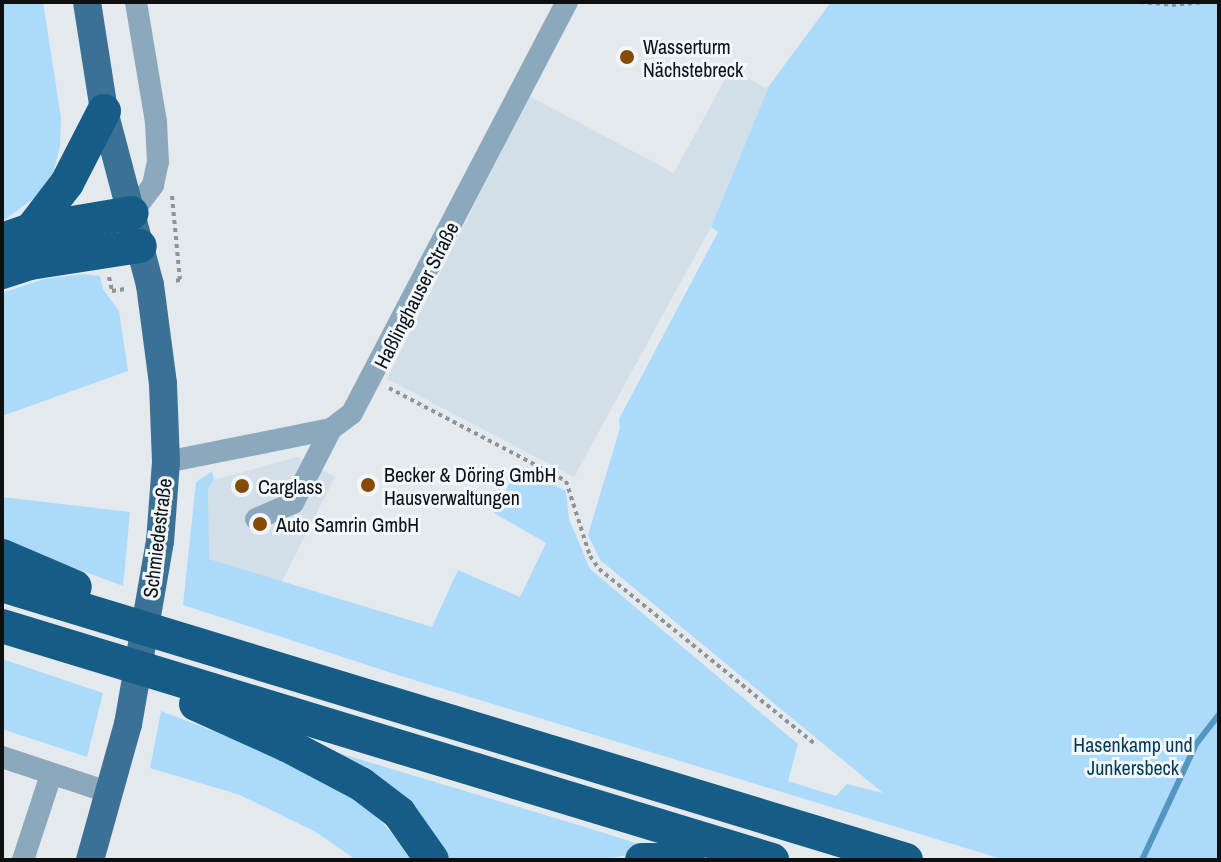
<!DOCTYPE html>
<meta charset="utf-8">
<style>
body{margin:0}
#map{position:relative;width:1221px;height:862px;overflow:hidden;background:#e4e9ed;font-family:"Archivo Narrow",sans-serif}
div>[style]{position:absolute}
[style*='--x']{left:calc(var(--x)*1px);top:calc(var(--y)*1px);width:calc(var(--w)*1px);rotate:calc(var(--a)*1deg)}
.built>*{inset:0;background:#d3dfe8}
.green>*{inset:0;background:#acdafb}
.stream>*{height:6px;margin:-3px;padding:0 3px;transform-origin:3px;border-radius:3px;background:#5496c2}
.path>*{height:4px;margin-top:-2px;transform-origin:0;background:repeating-linear-gradient(90deg,#909396 0 4px,transparent 0 8px)}
.minor>*{height:22px;margin:-11px;padding:0 11px;transform-origin:11px;border-radius:11px;background:#8ca8bd}
.major>*{height:28px;margin:-14px;padding:0 14px;transform-origin:14px;border-radius:14px;background:#3b7195}
.highway>*{height:34px;margin:-17px;padding:0 17px;transform-origin:17px;border-radius:17px;background:#155d86}
.dots>*{width:22px;height:22px;translate:-50% -50%;box-sizing:border-box;border:4px solid #f1f7fb;border-radius:50%}
span{translate:-50% -50%;white-space:nowrap;text-align:center;line-height:1.15;-webkit-text-stroke:6px #f1f7fb;paint-order:stroke}
.poi-label{font-size:20px;color:#0d0f10}
.left{translate:0 -50%;text-align:left}
.street-label{font-size:20px;color:#0d0f10}
.park-label{font-size:20px;color:#023b59}
.frame{position:absolute;inset:0;border:4px solid #0d0f10;pointer-events:none}
</style>
<div id="map">
<div class="built">
<i style="clip-path:polygon(731px 68px,764px 87px,769px 86px,711px 227px,574px 477px,387px 379px,529px 96px,674px 173px)"></i>
<i style="clip-path:polygon(297px 457px,335px 477px,281px 583px,208px 559px,208px 489px,214px 480px)"></i>
</div>
<div class="green">
<i style="clip-path:polygon(2px 2px,43px 2px,61px 118px,60px 146px,54px 170px,43px 191px,2px 222px)"></i>
<i style="clip-path:polygon(831px 2px,1219px 2px,1219px 860px,1005px 860px,401px 676px,183px 605px,196px 482px,212px 471px,214px 480px,208px 489px,209px 559px,432px 627px,458px 570px,520px 597px,546px 543px,494px 513px,518px 467px,566px 491px,569px 519px,590px 569px,798px 744px,788px 781px,836px 796px,847px 784px,883px 793px,600px 560px,588px 535px,620px 428px,619px 419px,718px 232px,711px 227px,769px 86px)"></i>
<i style="clip-path:polygon(83px 274px,100px 276px,103px 289px,119px 311px,128px 371px,2px 416px,2px 293px,44px 279px)"></i>
<i style="clip-path:polygon(2px 497px,130px 512px,123px 586px,2px 541px)"></i>
<i style="clip-path:polygon(2px 659px,103px 693px,87px 757px,2px 729px)"></i>
<i style="clip-path:polygon(161px 711px,260px 749px,320px 777px,369px 808px,416px 860px,356px 860px,316px 832px,240px 795px,150px 768px)"></i>
<i style="clip-path:polygon(302px 742px,585px 827px,645px 846px,642px 853px,598px 860px,442px 860px)"></i>
</div>
<div class="stream">
<i style="--x:1142;--y:860;--w:128;--a:-65"></i>
<i style="--x:1196;--y:744;--w:37;--a:-52"></i>
</div>
<div class="path">
<i style="--x:1140;--y:2;--w:32;--a:5"></i>
<i style="--x:1172;--y:5;--w:32;--a:-5"></i>
<i style="--x:172;--y:196;--w:84;--a:84.6"></i>
<i style="--x:180;--y:280;--w:6;--a:171"></i>
<i style="--x:109;--y:277;--w:14;--a:78"></i>
<i style="--x:112;--y:291;--w:13;--a:-9"></i>
<i style="--x:389;--y:388;--w:200;--a:27.7"></i>
<i style="--x:566;--y:481;--w:79;--a:72.3"></i>
<i style="--x:590;--y:556;--w:16;--a:55"></i>
<i style="--x:599;--y:569;--w:279;--a:39"></i>
</div>
<div class="minor">
<i style="--x:132;--y:213;--w:35;--a:-53"></i>
<i style="--x:153;--y:185;--w:24;--a:-78"></i>
<i style="--x:158;--y:162;--w:40;--a:-92.9"></i>
<i style="--x:156;--y:122;--w:122;--a:-99.5"></i>
<i style="--x:166;--y:462;--w:168;--a:-11.3"></i>
<i style="--x:331;--y:429;--w:26;--a:-37"></i>
<i style="--x:352;--y:413;--w:464;--a:-62.4"></i>
<i style="--x:256;--y:519;--w:40;--a:-23.4"></i>
<i style="--x:293;--y:503;--w:83;--a:-62.8"></i>
<i style="--x:2;--y:757;--w:115;--a:18.3"></i>
<i style="--x:23;--y:860;--w:89;--a:-71.8"></i>
</div>
<div class="major">
<i style="--x:87;--y:2;--w:110;--a:81.1"></i>
<i style="--x:104;--y:111;--w:180;--a:75.2"></i>
<i style="--x:150;--y:285;--w:100;--a:82.5"></i>
<i style="--x:163;--y:384;--w:78;--a:87.8"></i>
<i style="--x:166;--y:462;--w:79;--a:94.3"></i>
<i style="--x:160;--y:541;--w:186;--a:99.9"></i>
<i style="--x:128;--y:724;--w:141;--a:105.6"></i>
</div>
<div class="highway">
<i style="--x:31;--y:230;--w:59;--a:-52.5"></i>
<i style="--x:67;--y:183;--w:81;--a:-62.8"></i>
<i style="--x:2;--y:240;--w:31;--a:-19"></i>
<i style="--x:31;--y:230;--w:102;--a:-9.6"></i>
<i style="--x:2;--y:272;--w:29;--a:-18"></i>
<i style="--x:30;--y:263;--w:111;--a:-8.8"></i>
<i style="--x:2;--y:556;--w:79;--a:23"></i>
<i style="--x:2;--y:585;--w:945;--a:16.92"></i>
<i style="--x:2;--y:626;--w:805;--a:16.9"></i>
<i style="--x:196;--y:704;--w:100;--a:24.3"></i>
<i style="--x:287;--y:745;--w:84;--a:27.8"></i>
<i style="--x:361;--y:784;--w:48;--a:37.3"></i>
<i style="--x:399;--y:813;--w:57;--a:54.9"></i>
<i style="--x:642;--y:860;--w:46;--a:0"></i>
</div>
<div class="dots">
<i style="left:627px;top:57px;background:#864a05"></i>
<i style="left:368px;top:485px;background:#864a05"></i>
<i style="left:242px;top:486px;background:#864a05"></i>
<i style="left:260px;top:524px;background:#864a05"></i>
</div>
<div class="poi-label">
<span class="left" style="left:643px;top:58px">Wasserturm<br>Nächstebreck</span>
<span class="left" style="left:384px;top:486px">Becker &amp; Döring GmbH<br>Hausverwaltungen</span>
<span class="left" style="left:258px;top:486px">Carglass</span>
<span class="left" style="left:276px;top:524px">Auto Samrin GmbH</span>
</div>
<div class="street-label">
<span style="left:416px;top:295px;rotate:-63deg">Haßlinghauser Straße</span>
<span style="left:157px;top:538px;rotate:-83deg">Schmiedestraße</span>
</div>
<div class="park-label">
<span style="left:1133px;top:756px">Hasenkamp und<br>Junkersbeck</span>
</div>
<div class="frame"></div>
</div>
